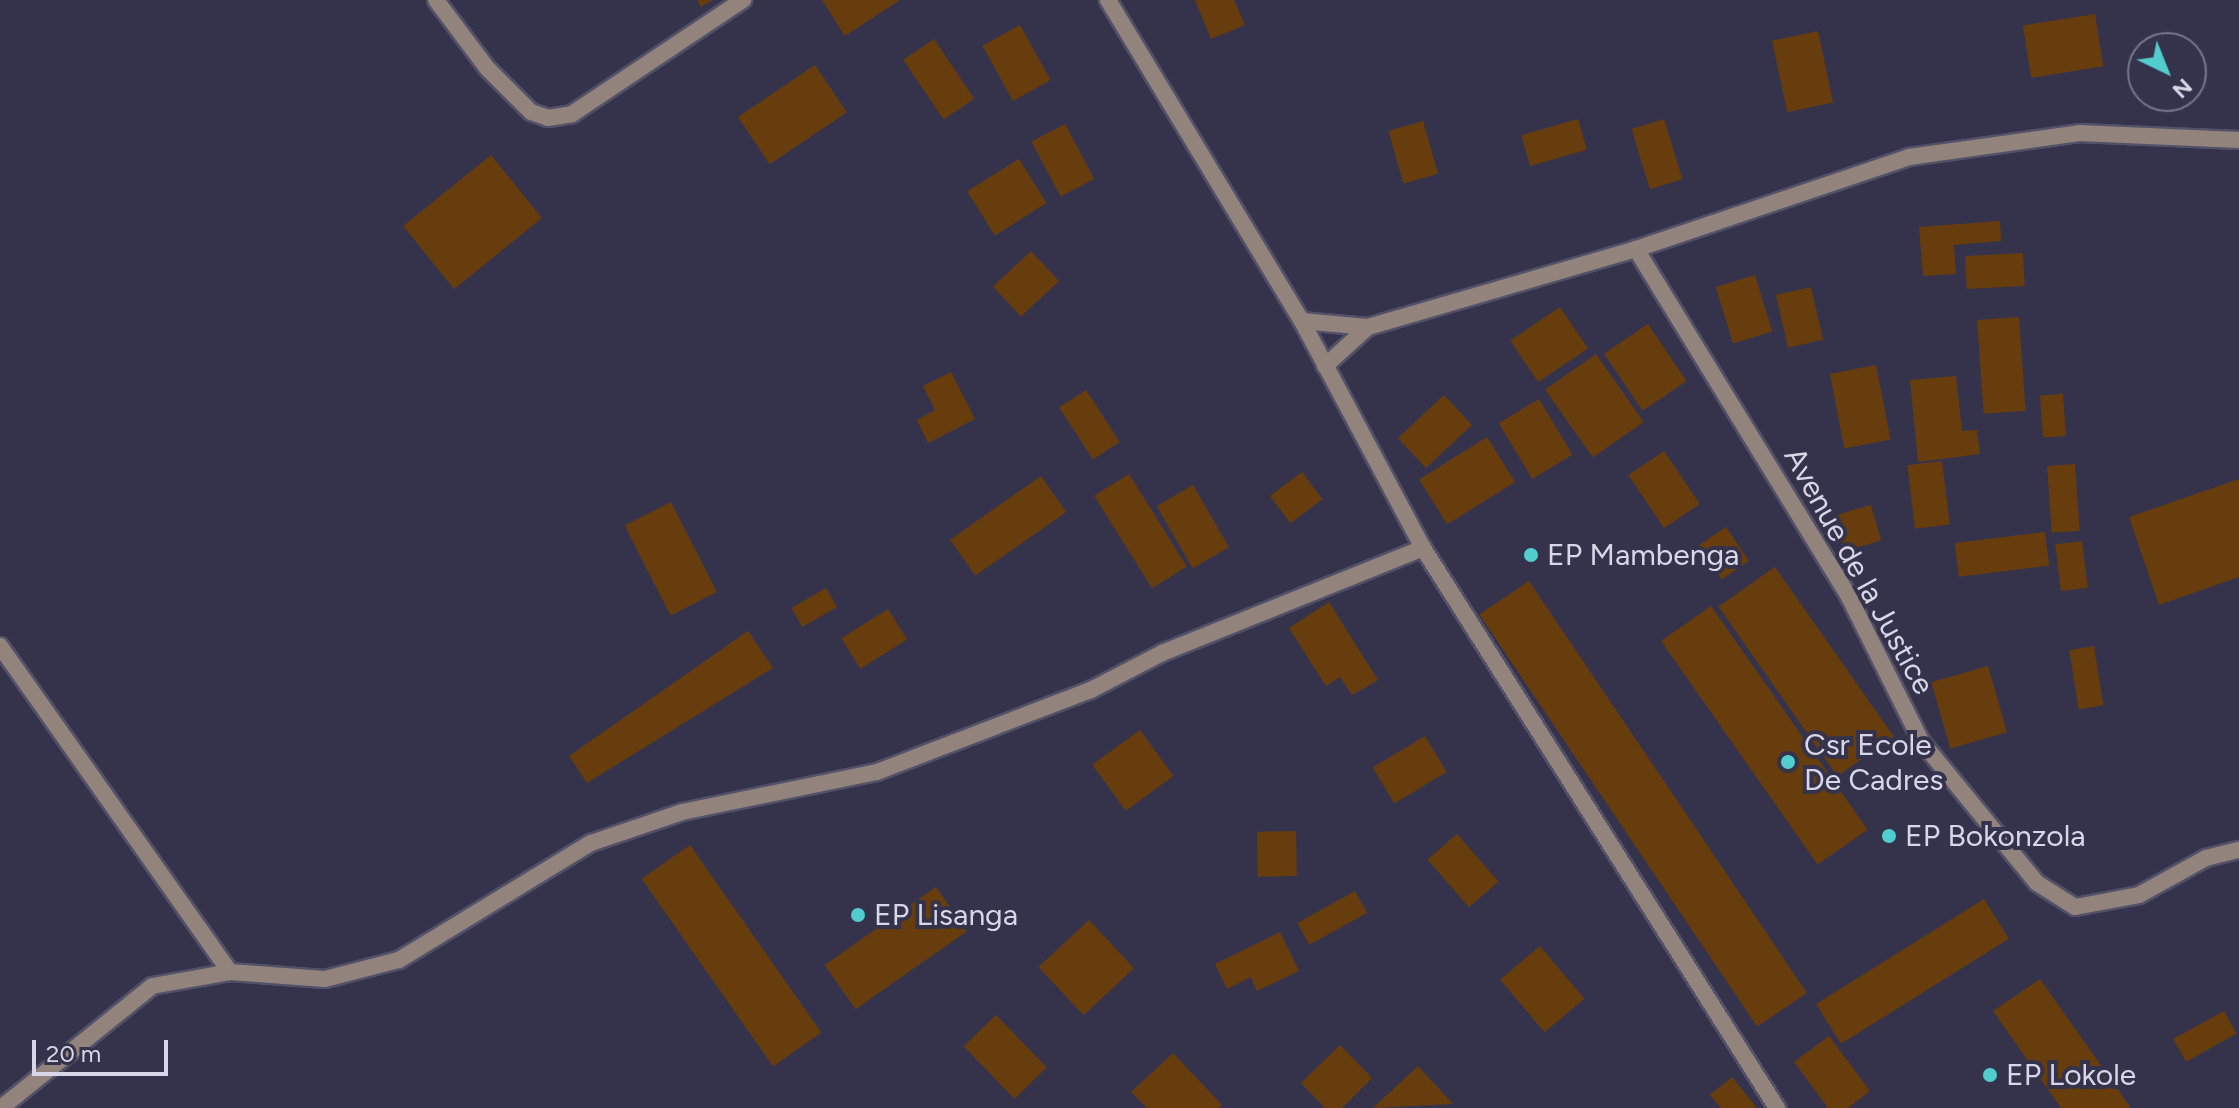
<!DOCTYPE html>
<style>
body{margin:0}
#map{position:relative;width:2239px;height:1108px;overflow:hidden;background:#35334c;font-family:Figtree,sans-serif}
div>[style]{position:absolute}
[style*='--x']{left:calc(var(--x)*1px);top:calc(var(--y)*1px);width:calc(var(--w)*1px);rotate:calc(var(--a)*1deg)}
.building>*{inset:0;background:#673d0e;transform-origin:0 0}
.roads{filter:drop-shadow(2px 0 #525168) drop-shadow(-2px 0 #525168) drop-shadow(0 2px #525168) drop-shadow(0 -2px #525168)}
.minor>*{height:16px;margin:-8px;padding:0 8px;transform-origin:8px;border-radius:8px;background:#92847d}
.dots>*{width:22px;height:22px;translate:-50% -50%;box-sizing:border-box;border:4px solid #35334c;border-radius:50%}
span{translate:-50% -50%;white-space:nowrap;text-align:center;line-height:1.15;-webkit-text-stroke:8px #35334c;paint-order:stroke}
.poi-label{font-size:30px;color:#d7d7e7}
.left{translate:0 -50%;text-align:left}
.street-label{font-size:30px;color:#d7d7e7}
.north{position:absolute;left:2127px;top:32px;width:80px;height:80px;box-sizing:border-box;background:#35334c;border:2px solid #76758a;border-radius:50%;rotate:137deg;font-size:22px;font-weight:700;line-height:32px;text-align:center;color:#d7d7e7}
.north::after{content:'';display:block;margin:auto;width:28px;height:36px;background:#52cdce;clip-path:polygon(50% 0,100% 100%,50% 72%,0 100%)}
.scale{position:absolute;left:32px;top:1040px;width:136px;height:36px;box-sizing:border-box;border:4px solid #d7d7e7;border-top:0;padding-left:10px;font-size:24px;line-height:28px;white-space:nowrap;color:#d7d7e7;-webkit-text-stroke:6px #35334c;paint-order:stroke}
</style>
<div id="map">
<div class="building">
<i style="clip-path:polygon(697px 0,713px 0,701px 7px)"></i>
<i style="clip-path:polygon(822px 0,900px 0,845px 36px)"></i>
<i style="clip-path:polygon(1195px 0,1234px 0,1245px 25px,1211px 39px)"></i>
<i style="left:2095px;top:14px;width:53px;height:73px;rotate:81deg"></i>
<i style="left:1020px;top:25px;width:63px;height:43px;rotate:61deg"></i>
<i style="left:1818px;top:31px;width:73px;height:47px;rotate:78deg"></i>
<i style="left:934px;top:39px;width:72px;height:37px;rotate:56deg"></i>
<i style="left:815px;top:65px;width:57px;height:93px;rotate:56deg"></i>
<i style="left:1578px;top:119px;width:32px;height:59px;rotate:74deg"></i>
<i style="left:1664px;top:119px;width:63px;height:34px;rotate:73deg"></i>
<i style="left:1423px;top:121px;width:55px;height:36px;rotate:74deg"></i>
<i style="left:1065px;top:124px;width:62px;height:38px;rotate:62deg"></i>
<i style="left:491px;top:155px;width:81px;height:113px;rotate:51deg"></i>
<i style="left:1019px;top:159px;width:52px;height:61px;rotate:58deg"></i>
<i style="clip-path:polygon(2000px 221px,2001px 241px,1954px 245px,1956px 274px,1923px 276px,1919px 227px)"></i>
<i style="left:1031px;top:251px;width:41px;height:52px;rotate:47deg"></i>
<i style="left:2023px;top:253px;width:33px;height:58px;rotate:87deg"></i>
<i style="left:1755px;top:275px;width:59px;height:41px;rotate:73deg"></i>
<i style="left:1811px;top:287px;width:54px;height:36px;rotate:77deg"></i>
<i style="left:1560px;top:307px;width:50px;height:60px;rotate:56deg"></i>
<i style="left:2019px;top:317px;width:94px;height:42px;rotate:86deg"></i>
<i style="left:1648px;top:324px;width:69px;height:53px;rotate:56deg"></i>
<i style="left:1596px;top:354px;width:83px;height:62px;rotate:55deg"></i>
<i style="left:1876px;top:365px;width:76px;height:47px;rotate:79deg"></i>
<i style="clip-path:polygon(951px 372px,975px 419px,928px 443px,917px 420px,935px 410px,923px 386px)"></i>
<i style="clip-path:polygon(1956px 376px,1962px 431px,1977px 430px,1980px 454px,1918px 462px,1910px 380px)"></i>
<i style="left:1086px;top:390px;width:62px;height:32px;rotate:57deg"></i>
<i style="left:2063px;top:394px;width:42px;height:23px;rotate:86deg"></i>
<i style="left:1444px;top:395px;width:41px;height:63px;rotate:47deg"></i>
<i style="left:1539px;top:399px;width:65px;height:47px;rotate:59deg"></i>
<i style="left:1487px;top:437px;width:53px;height:80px;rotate:58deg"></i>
<i style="left:1664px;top:451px;width:64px;height:43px;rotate:56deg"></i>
<i style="left:1942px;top:461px;width:64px;height:35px;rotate:83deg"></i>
<i style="left:2075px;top:464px;width:67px;height:28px;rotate:86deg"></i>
<i style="left:1302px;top:472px;width:34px;height:40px;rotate:53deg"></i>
<i style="left:1129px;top:474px;width:109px;height:41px;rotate:58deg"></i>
<i style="left:1041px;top:476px;width:44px;height:111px;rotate:55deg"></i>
<i style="clip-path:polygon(2239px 479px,2239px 577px,2159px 605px,2129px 517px)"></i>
<i style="left:1193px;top:485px;width:72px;height:42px;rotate:60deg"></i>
<i style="left:671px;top:502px;width:101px;height:52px;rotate:63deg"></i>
<i style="left:1871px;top:505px;width:37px;height:38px;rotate:74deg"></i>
<i style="left:1726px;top:527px;width:41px;height:33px;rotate:56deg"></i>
<i style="left:2045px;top:532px;width:34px;height:91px;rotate:83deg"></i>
<i style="left:2082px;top:541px;width:47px;height:27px;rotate:83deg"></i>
<i style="left:1775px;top:567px;width:207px;height:69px;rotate:55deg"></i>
<i style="left:1529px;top:581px;width:497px;height:60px;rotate:56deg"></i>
<i style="left:826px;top:588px;width:22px;height:40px;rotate:60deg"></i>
<i style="clip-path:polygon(1329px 602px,1378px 680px,1352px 695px,1340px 677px,1326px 686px,1289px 628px)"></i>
<i style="left:1711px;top:606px;width:273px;height:61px;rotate:55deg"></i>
<i style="left:888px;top:609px;width:36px;height:55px;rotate:58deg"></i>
<i style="clip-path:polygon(748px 631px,773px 668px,587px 783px,569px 756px)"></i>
<i style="left:2094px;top:646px;width:60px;height:25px;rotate:81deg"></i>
<i style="left:1988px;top:666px;width:69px;height:59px;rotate:74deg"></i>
<i style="left:1140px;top:730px;width:57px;height:59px;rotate:54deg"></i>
<i style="left:1425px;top:736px;width:42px;height:61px;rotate:59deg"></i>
<i style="left:1296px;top:831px;width:45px;height:39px;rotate:89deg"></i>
<i style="left:1457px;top:834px;width:63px;height:39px;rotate:49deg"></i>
<i style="left:690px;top:845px;width:229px;height:59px;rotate:55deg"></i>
<i style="left:936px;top:887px;width:54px;height:136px;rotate:55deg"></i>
<i style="left:1355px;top:891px;width:25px;height:66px;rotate:61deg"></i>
<i style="left:1984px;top:899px;width:47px;height:198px;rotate:58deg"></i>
<i style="left:1089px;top:920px;width:66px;height:69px;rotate:47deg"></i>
<i style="clip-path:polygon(1280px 932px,1299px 971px,1257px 991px,1251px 977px,1227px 989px,1215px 964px)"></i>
<i style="left:1540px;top:946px;width:69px;height:52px;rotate:50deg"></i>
<i style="clip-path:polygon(2040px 979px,2131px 1108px,2061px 1108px,1993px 1011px)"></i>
<i style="left:2224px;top:1011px;width:26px;height:58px;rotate:61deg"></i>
<i style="left:996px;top:1015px;width:73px;height:45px;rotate:46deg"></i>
<i style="clip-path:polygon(1829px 1036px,1870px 1091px,1848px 1108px,1828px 1108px,1794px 1062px)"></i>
<i style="clip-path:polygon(1340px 1045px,1372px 1078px,1342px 1108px,1325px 1108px,1301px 1083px)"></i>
<i style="clip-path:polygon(1173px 1053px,1222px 1105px,1218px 1108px,1147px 1108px,1131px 1092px)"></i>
<i style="clip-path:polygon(1418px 1066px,1453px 1104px,1373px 1108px)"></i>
<i style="clip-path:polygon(1732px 1077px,1757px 1108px,1721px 1108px,1710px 1095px)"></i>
</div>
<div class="roads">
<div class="minor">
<i style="--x:436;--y:0;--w:85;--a:53.1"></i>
<i style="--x:487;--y:68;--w:62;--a:45"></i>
<i style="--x:531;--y:112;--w:18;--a:19"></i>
<i style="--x:548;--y:118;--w:24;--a:-9"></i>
<i style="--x:572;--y:114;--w:206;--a:-33.7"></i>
<i style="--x:1108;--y:0;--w:375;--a:58.9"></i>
<i style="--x:1302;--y:321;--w:66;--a:5.2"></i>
<i style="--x:1368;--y:327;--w:279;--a:-16.2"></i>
<i style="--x:1636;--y:249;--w:288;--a:-18.6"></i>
<i style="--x:1909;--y:157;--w:172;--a:-8"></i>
<i style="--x:2079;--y:133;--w:160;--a:2.5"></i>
<i style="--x:1636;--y:249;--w:408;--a:58.5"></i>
<i style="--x:1849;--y:597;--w:161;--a:63.4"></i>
<i style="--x:1921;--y:741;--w:183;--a:50.8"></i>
<i style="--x:2037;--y:883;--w:45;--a:32.3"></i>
<i style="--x:2075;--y:907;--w:65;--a:-10.6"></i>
<i style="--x:2139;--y:895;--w:77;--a:-28.9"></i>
<i style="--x:2206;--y:858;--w:34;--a:-14"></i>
<i style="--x:1325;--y:366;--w:58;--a:-42.2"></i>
<i style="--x:1423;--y:548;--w:663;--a:57.7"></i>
<i style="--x:0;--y:646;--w:399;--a:54.8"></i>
<i style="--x:1;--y:1108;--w:194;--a:-38.9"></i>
<i style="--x:152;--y:986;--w:79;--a:-10.2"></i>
<i style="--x:230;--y:972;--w:95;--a:4.2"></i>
<i style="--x:325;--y:979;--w:76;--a:-14.4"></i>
<i style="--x:399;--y:960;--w:225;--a:-31.4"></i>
<i style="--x:591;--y:843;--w:96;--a:-18.8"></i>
<i style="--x:682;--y:812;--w:199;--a:-11.6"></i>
<i style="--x:877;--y:772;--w:229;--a:-21"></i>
<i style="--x:1091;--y:690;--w:80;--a:-27.5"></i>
<i style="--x:1162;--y:653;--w:281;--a:-21.9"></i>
<i style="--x:1423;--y:548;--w:257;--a:-118.1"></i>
</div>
</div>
<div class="dots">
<i style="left:1531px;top:555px;background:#52cdce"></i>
<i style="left:1788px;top:762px;background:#52cdce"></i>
<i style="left:1889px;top:836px;background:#52cdce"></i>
<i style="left:858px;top:915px;background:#52cdce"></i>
<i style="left:1990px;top:1075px;background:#52cdce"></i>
</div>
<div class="poi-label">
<span class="left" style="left:1547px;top:555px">EP Mambenga</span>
<span class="left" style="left:1804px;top:762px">Csr Ecole<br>De Cadres</span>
<span class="left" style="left:1905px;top:836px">EP Bokonzola</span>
<span class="left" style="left:874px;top:915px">EP Lisanga</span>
<span class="left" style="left:2006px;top:1075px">EP Lokole</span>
</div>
<div class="street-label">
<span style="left:1859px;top:571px;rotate:61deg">Avenue de la Justice</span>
</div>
<div class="north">N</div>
<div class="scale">20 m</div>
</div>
